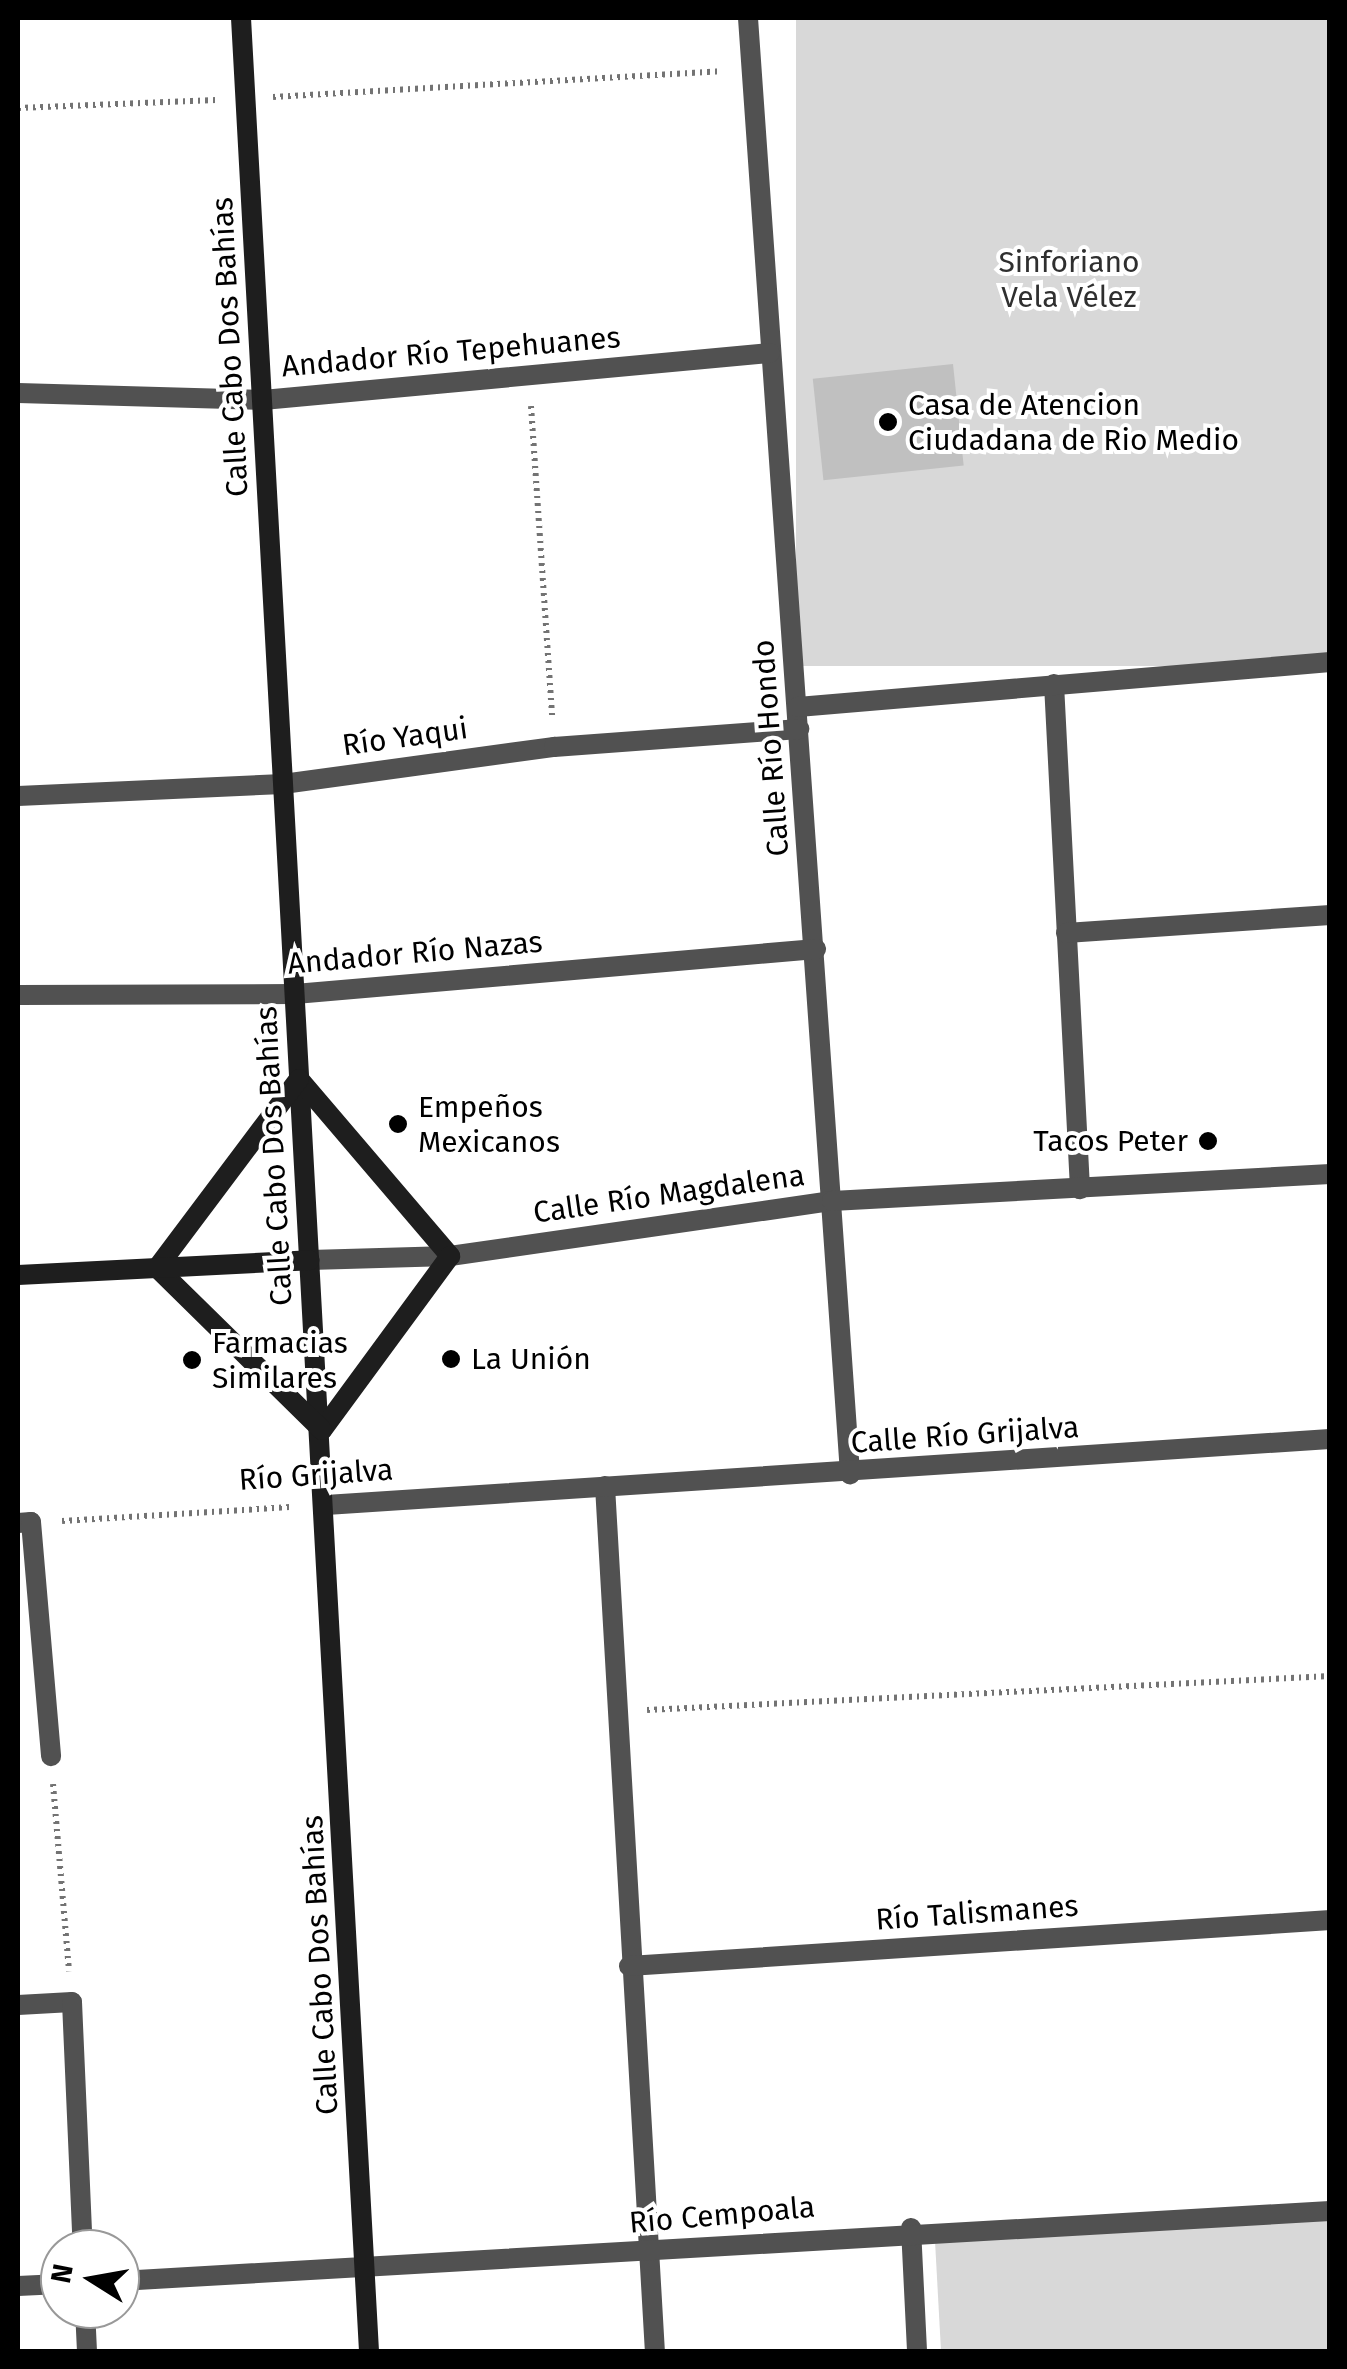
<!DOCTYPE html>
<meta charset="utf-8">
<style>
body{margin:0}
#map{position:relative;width:1347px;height:2369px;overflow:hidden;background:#fff;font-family:"Fira Sans",sans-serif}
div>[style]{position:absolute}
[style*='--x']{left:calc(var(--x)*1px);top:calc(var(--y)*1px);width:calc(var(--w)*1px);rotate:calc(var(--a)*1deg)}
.green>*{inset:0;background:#d8d8d8;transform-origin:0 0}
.building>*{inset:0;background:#c0c0c0;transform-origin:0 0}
.path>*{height:6px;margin-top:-3px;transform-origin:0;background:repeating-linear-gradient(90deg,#737373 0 2.5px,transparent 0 7.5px)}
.street>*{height:20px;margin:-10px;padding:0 10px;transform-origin:10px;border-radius:10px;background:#515151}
.secondary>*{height:20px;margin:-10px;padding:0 10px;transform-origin:10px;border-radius:10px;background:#1e1e1e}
.dots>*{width:28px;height:28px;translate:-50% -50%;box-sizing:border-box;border:5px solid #fff;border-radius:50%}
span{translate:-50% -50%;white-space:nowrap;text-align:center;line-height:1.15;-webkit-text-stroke:8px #fff;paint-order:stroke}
.park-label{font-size:30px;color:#2f2f2f}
.street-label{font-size:30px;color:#000}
.poi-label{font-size:30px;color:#000}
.left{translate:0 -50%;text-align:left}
.right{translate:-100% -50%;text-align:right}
.frame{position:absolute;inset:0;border:20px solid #000;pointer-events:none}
.north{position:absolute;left:40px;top:2229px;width:100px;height:100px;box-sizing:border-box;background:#fff;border:2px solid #999;border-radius:50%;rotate:281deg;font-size:28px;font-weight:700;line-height:40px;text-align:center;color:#000}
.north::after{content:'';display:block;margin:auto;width:35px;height:45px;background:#000;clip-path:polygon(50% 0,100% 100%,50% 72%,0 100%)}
</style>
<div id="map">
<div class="green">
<i style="left:796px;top:18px;width:533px;height:648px"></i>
<i style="clip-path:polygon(1329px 2220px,1329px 2351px,941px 2351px,935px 2241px)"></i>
</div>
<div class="building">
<i style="left:953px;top:364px;width:102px;height:141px;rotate:84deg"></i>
</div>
<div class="path">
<i style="--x:273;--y:97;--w:448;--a:-3.3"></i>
<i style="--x:18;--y:108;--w:198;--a:-2.3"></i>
<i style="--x:531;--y:406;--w:312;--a:86.1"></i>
<i style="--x:62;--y:1521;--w:232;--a:-3.5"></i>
<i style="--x:647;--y:1710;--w:684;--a:-2.85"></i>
<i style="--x:53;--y:1784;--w:188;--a:85.1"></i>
</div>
<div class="street">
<i style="--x:748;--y:18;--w:1460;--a:85.99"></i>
<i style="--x:18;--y:393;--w:245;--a:1.6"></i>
<i style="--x:263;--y:400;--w:509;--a:-5.3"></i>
<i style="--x:1054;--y:684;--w:506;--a:87.05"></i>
<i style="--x:798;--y:707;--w:534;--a:-4.83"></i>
<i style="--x:18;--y:796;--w:265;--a:-2.6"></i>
<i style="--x:283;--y:784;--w:274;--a:-7.8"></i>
<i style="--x:554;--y:747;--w:246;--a:-4.2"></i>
<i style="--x:1066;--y:933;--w:265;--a:-3.9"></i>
<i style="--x:18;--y:995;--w:277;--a:-0.2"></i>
<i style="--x:295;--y:994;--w:523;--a:-4.94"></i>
<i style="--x:310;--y:1260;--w:140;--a:-1.6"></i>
<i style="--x:450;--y:1256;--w:386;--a:-8.2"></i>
<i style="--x:832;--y:1201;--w:499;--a:-3.1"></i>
<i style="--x:605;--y:1486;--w:867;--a:86.7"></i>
<i style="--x:326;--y:1505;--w:1006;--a:-3.76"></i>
<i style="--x:18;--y:1523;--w:13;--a:-4"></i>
<i style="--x:31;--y:1522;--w:235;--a:85.1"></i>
<i style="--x:629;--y:1966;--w:703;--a:-3.75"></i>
<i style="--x:18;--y:2005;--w:54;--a:-3.2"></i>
<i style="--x:72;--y:2002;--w:247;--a:87.5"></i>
<i style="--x:911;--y:2228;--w:124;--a:87.2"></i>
<i style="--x:120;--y:2281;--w:1212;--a:-3.31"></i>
<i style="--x:18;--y:2286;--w:42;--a:-2.7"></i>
<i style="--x:85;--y:2309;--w:43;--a:87.3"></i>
</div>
<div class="secondary">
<i style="--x:241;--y:18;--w:2338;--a:86.86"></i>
<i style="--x:299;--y:1079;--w:233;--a:49.5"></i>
<i style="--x:450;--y:1256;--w:216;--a:126.3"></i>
<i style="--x:322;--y:1430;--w:231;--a:-135.5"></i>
<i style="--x:157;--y:1268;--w:236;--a:-53.1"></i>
<i style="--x:18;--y:1275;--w:292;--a:-2.9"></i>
</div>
<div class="dots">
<i style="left:888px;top:422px;background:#000"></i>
<i style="left:398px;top:1124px;background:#000"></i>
<i style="left:1208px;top:1141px;background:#000"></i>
<i style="left:451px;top:1359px;background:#000"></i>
<i style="left:192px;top:1360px;background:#000"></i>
</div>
<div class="park-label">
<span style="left:1069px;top:279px">Sinforiano<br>Vela Vélez</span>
</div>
<div class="street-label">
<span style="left:230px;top:347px;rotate:-93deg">Calle Cabo Dos Bahías</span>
<span style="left:451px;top:352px;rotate:-5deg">Andador Río Tepehuanes</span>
<span style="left:405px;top:737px;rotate:-8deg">Río Yaqui</span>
<span style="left:771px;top:748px;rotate:-94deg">Calle Río Hondo</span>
<span style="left:415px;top:953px;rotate:-5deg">Andador Río Nazas</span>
<span style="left:274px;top:1156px;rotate:-93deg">Calle Cabo Dos Bahías</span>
<span style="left:669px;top:1194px;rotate:-8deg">Calle Río Magdalena</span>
<span style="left:965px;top:1435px;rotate:-4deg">Calle Río Grijalva</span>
<span style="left:316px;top:1475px;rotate:-4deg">Río Grijalva</span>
<span style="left:977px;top:1913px;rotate:-4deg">Río Talismanes</span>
<span style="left:320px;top:1965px;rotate:-93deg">Calle Cabo Dos Bahías</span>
<span style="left:722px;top:2215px;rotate:-5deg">Río Cempoala</span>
</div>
<div class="poi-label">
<span class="left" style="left:908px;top:422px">Casa de Atencion<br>Ciudadana de Rio Medio</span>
<span class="left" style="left:418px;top:1124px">Empeños<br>Mexicanos</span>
<span class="right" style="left:1188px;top:1141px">Tacos Peter</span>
<span class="left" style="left:212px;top:1360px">Farmacias<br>Similares</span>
<span class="left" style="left:471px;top:1359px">La Unión</span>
</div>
<div class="frame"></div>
<div class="north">N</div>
</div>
